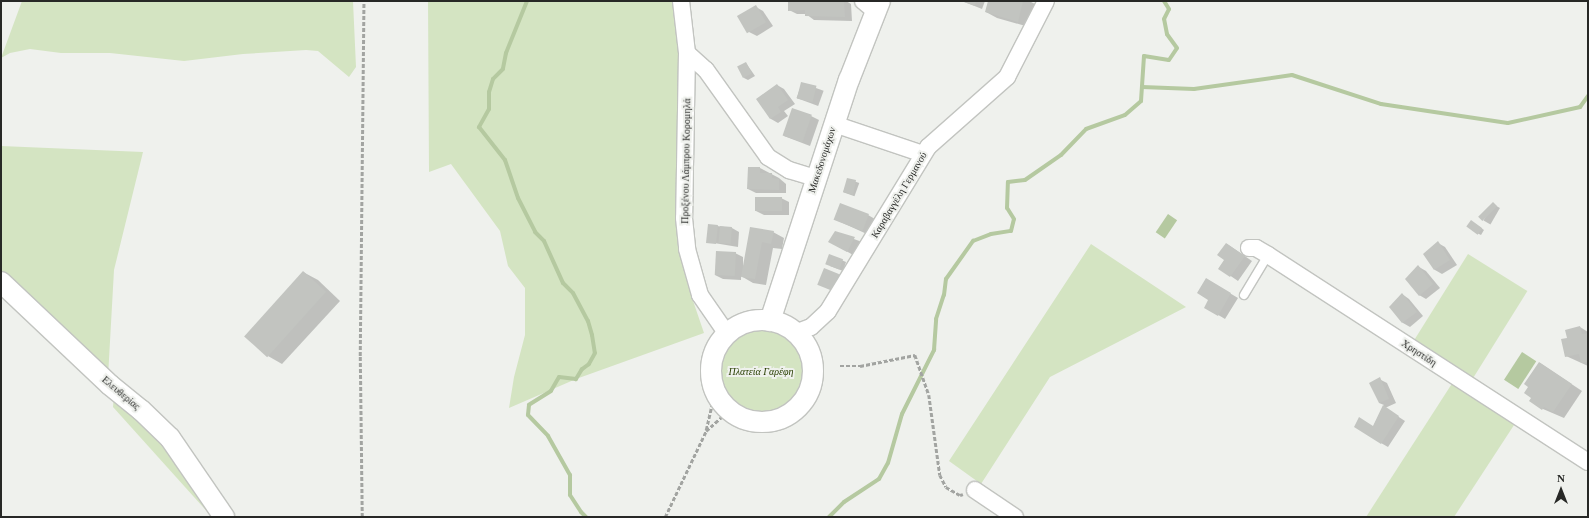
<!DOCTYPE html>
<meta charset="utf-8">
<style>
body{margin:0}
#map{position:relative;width:1589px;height:518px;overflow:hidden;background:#eff1ed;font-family:"Times New Roman",serif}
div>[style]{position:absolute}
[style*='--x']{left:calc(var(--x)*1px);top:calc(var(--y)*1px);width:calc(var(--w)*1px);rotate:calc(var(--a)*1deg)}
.green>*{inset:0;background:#d4e4c2;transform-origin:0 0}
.round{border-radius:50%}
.water>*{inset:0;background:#b5c9a0;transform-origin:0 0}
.shadow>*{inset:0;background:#0003;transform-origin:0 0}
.stream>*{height:4px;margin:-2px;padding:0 2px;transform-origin:2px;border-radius:2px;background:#b5c9a0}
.building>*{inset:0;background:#c2c4c0;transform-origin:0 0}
.path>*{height:2.5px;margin-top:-1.25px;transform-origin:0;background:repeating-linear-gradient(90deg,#a2a4a1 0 4px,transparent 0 6px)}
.roads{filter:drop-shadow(1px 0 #c2c4c0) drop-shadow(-1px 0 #c2c4c0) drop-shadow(0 1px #c2c4c0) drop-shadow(0 -1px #c2c4c0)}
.service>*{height:8px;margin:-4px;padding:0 4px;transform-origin:4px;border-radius:4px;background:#fff}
.minor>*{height:16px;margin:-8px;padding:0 8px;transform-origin:8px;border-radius:8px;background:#fff}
.tertiary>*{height:20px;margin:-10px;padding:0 10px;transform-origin:10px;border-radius:10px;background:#fff}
.tertiary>.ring{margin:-10px;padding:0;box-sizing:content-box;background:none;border:20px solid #fff;border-radius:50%}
span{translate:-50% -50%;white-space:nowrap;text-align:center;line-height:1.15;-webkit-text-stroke:4px #eff1ed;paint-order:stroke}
.street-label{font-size:10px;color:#272826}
.park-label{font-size:10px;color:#283e00;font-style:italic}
.frame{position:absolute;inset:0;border:2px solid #272826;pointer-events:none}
.north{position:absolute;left:1541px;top:470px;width:40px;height:40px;-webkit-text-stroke:3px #eff1ed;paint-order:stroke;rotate:0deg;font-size:11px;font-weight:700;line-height:16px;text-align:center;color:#272826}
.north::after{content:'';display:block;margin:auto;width:14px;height:18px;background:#272826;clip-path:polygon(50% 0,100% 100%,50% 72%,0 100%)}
</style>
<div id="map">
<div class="green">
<i style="clip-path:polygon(22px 1px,353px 1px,356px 67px,349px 77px,318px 51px,306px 50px,243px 54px,184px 61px,110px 53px,61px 53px,30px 49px,10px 53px,1px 58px)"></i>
<i style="clip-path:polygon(428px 1px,675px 1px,679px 39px,680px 136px,676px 220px,678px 248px,689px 289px,704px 333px,576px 379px,509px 408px,514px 377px,525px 335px,525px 288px,508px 266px,500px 231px,451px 164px,429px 172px)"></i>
<i style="clip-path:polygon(1px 146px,143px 152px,114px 270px,108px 377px,1px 273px)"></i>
<i style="clip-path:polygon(1091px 244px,1186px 307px,1050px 377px,981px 484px,949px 461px)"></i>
<i style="left:1468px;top:254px;width:70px;height:105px;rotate:32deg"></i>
<i class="round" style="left:716px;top:327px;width:90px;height:90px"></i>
<i style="clip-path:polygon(1453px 382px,1516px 422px,1454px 517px,1366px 517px)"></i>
<i style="clip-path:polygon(114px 395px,145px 421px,219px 517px,212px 517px,113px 407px)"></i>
</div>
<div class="water">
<i style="left:1168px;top:214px;width:11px;height:22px;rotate:34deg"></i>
<i style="left:1522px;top:352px;width:17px;height:33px;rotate:33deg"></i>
</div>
<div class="shadow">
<i style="clip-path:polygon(789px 1px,846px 1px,851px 4px,852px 21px,814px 20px,806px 14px,797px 14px,789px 10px)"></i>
<i style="clip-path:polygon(962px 1px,985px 1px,982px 9px)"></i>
<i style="clip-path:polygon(989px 1px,1029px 1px,1035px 4px,1029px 27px,997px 18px,986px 12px)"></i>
<i style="clip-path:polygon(756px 7px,763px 11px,773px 26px,757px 36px,749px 32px)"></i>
<i style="clip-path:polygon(746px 63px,755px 76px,748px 80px,744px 78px)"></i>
<i style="left:802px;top:83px;width:23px;height:16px;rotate:20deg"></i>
<i style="clip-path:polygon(777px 85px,784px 89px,795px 104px,784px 111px,788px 116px,778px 123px,771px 119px,757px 99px)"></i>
<i style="clip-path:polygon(811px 116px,819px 120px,810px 146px,784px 136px)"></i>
<i style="clip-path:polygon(749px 168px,760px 168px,779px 178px,786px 184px,786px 193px,756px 193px,748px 189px)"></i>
<i style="left:848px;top:179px;width:12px;height:14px;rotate:20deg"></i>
<i style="clip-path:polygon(781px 198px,789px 202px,789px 215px,764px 215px,756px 211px)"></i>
<i style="left:1493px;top:204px;width:8px;height:19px;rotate:30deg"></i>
<i style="clip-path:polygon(868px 215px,875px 219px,869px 235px,834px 219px)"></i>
<i style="clip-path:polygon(1474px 223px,1484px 230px,1481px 235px,1477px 233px)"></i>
<i style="clip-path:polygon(717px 226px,732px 228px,739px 232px,738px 247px,708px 242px)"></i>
<i style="clip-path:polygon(751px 228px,773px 232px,784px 238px,782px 249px,773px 248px,766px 285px,753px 283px,741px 276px,741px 280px,723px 279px,715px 275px,735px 253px,743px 257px,743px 271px)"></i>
<i style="clip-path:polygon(835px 232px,862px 242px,855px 256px,837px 246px)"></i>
<i style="clip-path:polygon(1438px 243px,1445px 247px,1457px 265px,1442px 274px,1435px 270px,1425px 254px)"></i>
<i style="clip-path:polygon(1227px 244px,1252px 261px,1238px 281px,1219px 268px,1225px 260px)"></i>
<i style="clip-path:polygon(830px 255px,846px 262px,843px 271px,830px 266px)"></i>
<i style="clip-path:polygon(1419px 267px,1426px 271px,1440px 288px,1426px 299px,1419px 295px)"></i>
<i style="clip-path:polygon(303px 272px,318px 280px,340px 301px,282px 364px,268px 356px)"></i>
<i style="clip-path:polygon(839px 274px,846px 279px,840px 294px,819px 284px)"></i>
<i style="clip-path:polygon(1206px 279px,1238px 298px,1225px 319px,1205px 307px,1210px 300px)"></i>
<i style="clip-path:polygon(1402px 294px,1409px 299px,1423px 316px,1410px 327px,1403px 323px,1390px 307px)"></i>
<i style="clip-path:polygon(1580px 327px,1588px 332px,1588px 366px,1566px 356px)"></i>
<i style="clip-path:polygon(1540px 363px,1582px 391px,1564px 418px,1543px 409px,1533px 398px,1529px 386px)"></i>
<i style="clip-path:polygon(1379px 379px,1387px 383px,1396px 403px,1385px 408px,1405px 421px,1388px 447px,1381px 443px,1373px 427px,1384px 405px,1379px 403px)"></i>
</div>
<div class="stream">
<i style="--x:527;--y:1;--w:56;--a:112"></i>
<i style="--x:506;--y:53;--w:16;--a:101"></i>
<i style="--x:503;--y:69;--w:14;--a:135"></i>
<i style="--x:493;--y:79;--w:14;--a:107"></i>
<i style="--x:489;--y:92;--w:17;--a:90"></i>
<i style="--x:489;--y:109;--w:21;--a:119"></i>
<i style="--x:479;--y:127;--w:42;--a:51.8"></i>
<i style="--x:505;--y:160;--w:40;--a:71.1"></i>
<i style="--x:518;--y:198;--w:38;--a:63"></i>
<i style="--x:535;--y:232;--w:13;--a:45"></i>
<i style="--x:544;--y:241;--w:46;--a:65.7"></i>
<i style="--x:563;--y:283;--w:14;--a:45"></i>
<i style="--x:573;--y:293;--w:32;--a:62"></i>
<i style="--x:588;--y:321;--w:15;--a:74"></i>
<i style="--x:592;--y:335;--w:18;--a:81"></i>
<i style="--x:595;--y:353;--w:13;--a:119"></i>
<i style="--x:589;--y:364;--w:9;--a:144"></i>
<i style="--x:582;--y:369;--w:12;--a:121"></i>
<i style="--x:576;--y:379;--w:17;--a:-173"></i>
<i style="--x:559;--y:377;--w:16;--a:120"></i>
<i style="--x:551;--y:391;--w:26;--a:148"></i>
<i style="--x:529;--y:405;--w:10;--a:96"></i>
<i style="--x:528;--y:415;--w:29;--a:46"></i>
<i style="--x:548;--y:436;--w:45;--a:60.6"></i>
<i style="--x:570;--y:475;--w:20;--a:90"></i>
<i style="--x:570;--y:495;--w:20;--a:57"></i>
<i style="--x:581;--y:512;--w:7;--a:45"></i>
<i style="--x:1142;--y:87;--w:52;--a:2.2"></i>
<i style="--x:1194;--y:89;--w:99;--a:-8.1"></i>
<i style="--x:1292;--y:75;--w:94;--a:18"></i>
<i style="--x:1381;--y:104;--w:128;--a:8.5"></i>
<i style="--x:1508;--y:123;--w:74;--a:-12.5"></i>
<i style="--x:1580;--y:107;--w:14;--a:-54"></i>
<i style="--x:829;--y:517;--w:21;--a:-45"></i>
<i style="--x:844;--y:502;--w:42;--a:-33.3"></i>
<i style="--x:879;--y:479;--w:18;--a:-61"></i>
<i style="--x:888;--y:463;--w:51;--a:-74.1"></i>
<i style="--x:902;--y:414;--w:72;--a:-63.4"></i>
<i style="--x:934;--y:350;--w:31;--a:-86"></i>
<i style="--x:936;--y:319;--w:25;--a:-72"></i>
<i style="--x:944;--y:295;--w:16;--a:-83"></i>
<i style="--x:946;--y:279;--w:47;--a:-54.6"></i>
<i style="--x:973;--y:241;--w:19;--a:-21"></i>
<i style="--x:991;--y:234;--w:20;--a:-9"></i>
<i style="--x:1011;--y:231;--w:12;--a:-76"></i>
<i style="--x:1014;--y:219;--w:13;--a:-122"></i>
<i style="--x:1007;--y:208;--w:26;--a:-88"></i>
<i style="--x:1008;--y:182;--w:17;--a:-7"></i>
<i style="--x:1025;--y:180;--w:44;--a:-34.8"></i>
<i style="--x:1061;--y:155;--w:36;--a:-46"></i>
<i style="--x:1086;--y:129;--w:41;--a:-19.7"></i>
<i style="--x:1125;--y:115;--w:21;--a:-41"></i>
<i style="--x:1141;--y:101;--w:45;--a:-86.2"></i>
<i style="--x:1144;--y:56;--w:25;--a:9"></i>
<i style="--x:1169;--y:60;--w:14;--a:-56"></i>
<i style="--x:1177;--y:48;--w:17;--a:-126"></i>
<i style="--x:1167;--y:34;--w:15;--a:-101"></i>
<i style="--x:1164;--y:19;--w:11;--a:-63"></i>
<i style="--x:1169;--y:9;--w:9;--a:-122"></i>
</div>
<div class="building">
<i style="clip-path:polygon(788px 1px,844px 1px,845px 17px,805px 16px,805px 10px,788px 11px)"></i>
<i style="clip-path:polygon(961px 1px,976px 1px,975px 6px)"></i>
<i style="clip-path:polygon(988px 1px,1023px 1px,1018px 22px,985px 12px)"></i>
<i style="left:756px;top:5px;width:20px;height:22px;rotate:60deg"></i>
<i style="left:746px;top:62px;width:13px;height:10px;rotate:63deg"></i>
<i style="left:801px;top:82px;width:16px;height:17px;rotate:14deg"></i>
<i style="clip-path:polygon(777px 84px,788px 100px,778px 107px,781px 112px,770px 119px,756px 99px)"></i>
<i style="left:792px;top:108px;width:21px;height:29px;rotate:19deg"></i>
<i style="clip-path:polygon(748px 167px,760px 167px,760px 173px,772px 173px,772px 178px,779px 179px,779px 190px,747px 189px)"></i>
<i style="clip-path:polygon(847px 178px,856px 180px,853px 195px,843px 192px)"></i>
<i style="left:755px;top:197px;width:27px;height:14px"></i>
<i style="left:1493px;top:202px;width:6px;height:21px;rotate:45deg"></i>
<i style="left:840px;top:203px;width:31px;height:18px;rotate:21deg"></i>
<i style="left:1471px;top:220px;width:14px;height:8px;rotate:36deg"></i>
<i style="left:708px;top:224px;width:10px;height:19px;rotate:6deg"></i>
<i style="left:720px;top:226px;width:12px;height:17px;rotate:5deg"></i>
<i style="clip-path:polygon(750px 227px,774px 231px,771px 244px,762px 242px,755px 279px,741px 277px)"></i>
<i style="clip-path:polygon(835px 231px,855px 237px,847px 252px,828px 242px)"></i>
<i style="clip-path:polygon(1438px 241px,1450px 260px,1434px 270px,1423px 254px)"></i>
<i style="clip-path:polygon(1226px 243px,1245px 256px,1230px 277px,1218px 269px,1224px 260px,1217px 255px)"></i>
<i style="left:716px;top:251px;width:20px;height:24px;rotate:3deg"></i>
<i style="left:829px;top:254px;width:15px;height:11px;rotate:20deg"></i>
<i style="clip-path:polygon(1418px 265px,1433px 284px,1419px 296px,1405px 279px)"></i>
<i style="left:824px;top:268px;width:16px;height:18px;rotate:22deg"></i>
<i style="left:303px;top:271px;width:31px;height:88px;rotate:42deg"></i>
<i style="clip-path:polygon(1206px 278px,1231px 293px,1218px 316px,1204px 308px,1208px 300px,1197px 293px)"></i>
<i style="clip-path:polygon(1402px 293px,1417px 312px,1402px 323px,1389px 307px)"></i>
<i style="clip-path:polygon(1580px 326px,1582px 334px,1588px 333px,1588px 362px,1581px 363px,1579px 354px,1565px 357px,1561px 339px,1567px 338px,1565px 330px)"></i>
<i style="clip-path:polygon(1539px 362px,1572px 384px,1553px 412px,1544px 407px,1542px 410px,1529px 401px,1531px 398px,1524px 393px,1528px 387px,1524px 384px)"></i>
<i style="clip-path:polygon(1380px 377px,1389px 399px,1379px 403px,1369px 383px)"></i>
<i style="clip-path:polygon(1383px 405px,1399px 416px,1381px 444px,1354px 427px,1359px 417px,1373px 426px)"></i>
</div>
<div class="path">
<i style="--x:840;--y:366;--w:20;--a:0"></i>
<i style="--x:860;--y:366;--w:56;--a:-11.3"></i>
<i style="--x:915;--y:355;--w:42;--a:70.7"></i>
<i style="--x:929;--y:395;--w:81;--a:82.2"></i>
<i style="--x:940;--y:475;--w:13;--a:63"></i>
<i style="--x:946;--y:487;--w:16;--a:30"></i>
<i style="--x:960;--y:495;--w:3;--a:-18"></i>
<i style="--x:706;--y:430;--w:40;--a:-77"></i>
<i style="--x:362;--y:517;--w:161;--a:-90.7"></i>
<i style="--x:360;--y:356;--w:355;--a:-89.4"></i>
<i style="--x:665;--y:517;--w:95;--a:-64.5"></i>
<i style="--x:706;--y:431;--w:31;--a:-42"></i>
</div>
<div class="roads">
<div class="service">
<i style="--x:1244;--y:295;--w:47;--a:-59"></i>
</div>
<div class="minor">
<i style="--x:681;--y:1;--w:52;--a:83.4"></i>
<i style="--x:687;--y:53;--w:165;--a:91"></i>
<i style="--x:684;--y:218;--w:31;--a:84"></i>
<i style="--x:687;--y:249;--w:48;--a:74.2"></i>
<i style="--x:700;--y:295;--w:47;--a:55.3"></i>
<i style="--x:863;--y:1;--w:16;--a:40"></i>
<i style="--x:687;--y:53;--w:25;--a:42"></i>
<i style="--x:706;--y:70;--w:107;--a:54.5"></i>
<i style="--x:768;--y:157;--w:25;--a:32"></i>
<i style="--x:789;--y:170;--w:28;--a:17"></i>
<i style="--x:834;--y:124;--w:94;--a:18.6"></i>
<i style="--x:1249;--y:248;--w:7;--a:0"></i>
<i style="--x:1256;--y:248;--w:14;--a:30"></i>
<i style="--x:1268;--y:255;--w:381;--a:32.9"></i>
<i style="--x:795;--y:333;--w:17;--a:-21"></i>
<i style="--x:811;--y:327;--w:23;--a:-43"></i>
<i style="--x:828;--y:311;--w:192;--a:-58.6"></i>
<i style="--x:928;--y:147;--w:106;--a:-41.5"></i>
<i style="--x:1007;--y:77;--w:85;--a:-62.8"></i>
<i style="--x:975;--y:490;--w:48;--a:34"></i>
</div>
<div class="tertiary">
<i style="--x:1;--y:282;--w:150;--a:43.4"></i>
<i style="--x:110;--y:385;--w:40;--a:39"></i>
<i style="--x:141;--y:410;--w:40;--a:44"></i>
<i style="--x:170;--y:438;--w:96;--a:55.6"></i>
<i class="ring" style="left:711px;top:320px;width:82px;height:82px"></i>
<i style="--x:770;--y:321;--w:254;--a:-71.9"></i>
<i style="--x:849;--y:80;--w:85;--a:-68.6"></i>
</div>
</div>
<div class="street-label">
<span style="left:822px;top:160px;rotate:-72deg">Μακεδονομάχων</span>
<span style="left:686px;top:161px;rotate:-89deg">Προξένου Λάμπρου Κορομηλά</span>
<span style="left:899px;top:195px;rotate:-59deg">Καραβαγγέλη Γερμανού</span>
<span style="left:1419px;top:353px;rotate:33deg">Χρηστίδη</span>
<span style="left:121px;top:393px;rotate:40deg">Ελευθερίας</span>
</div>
<div class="park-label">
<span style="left:761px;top:372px">Πλατεία Γαρέφη</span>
</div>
<div class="frame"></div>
<div class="north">N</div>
</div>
